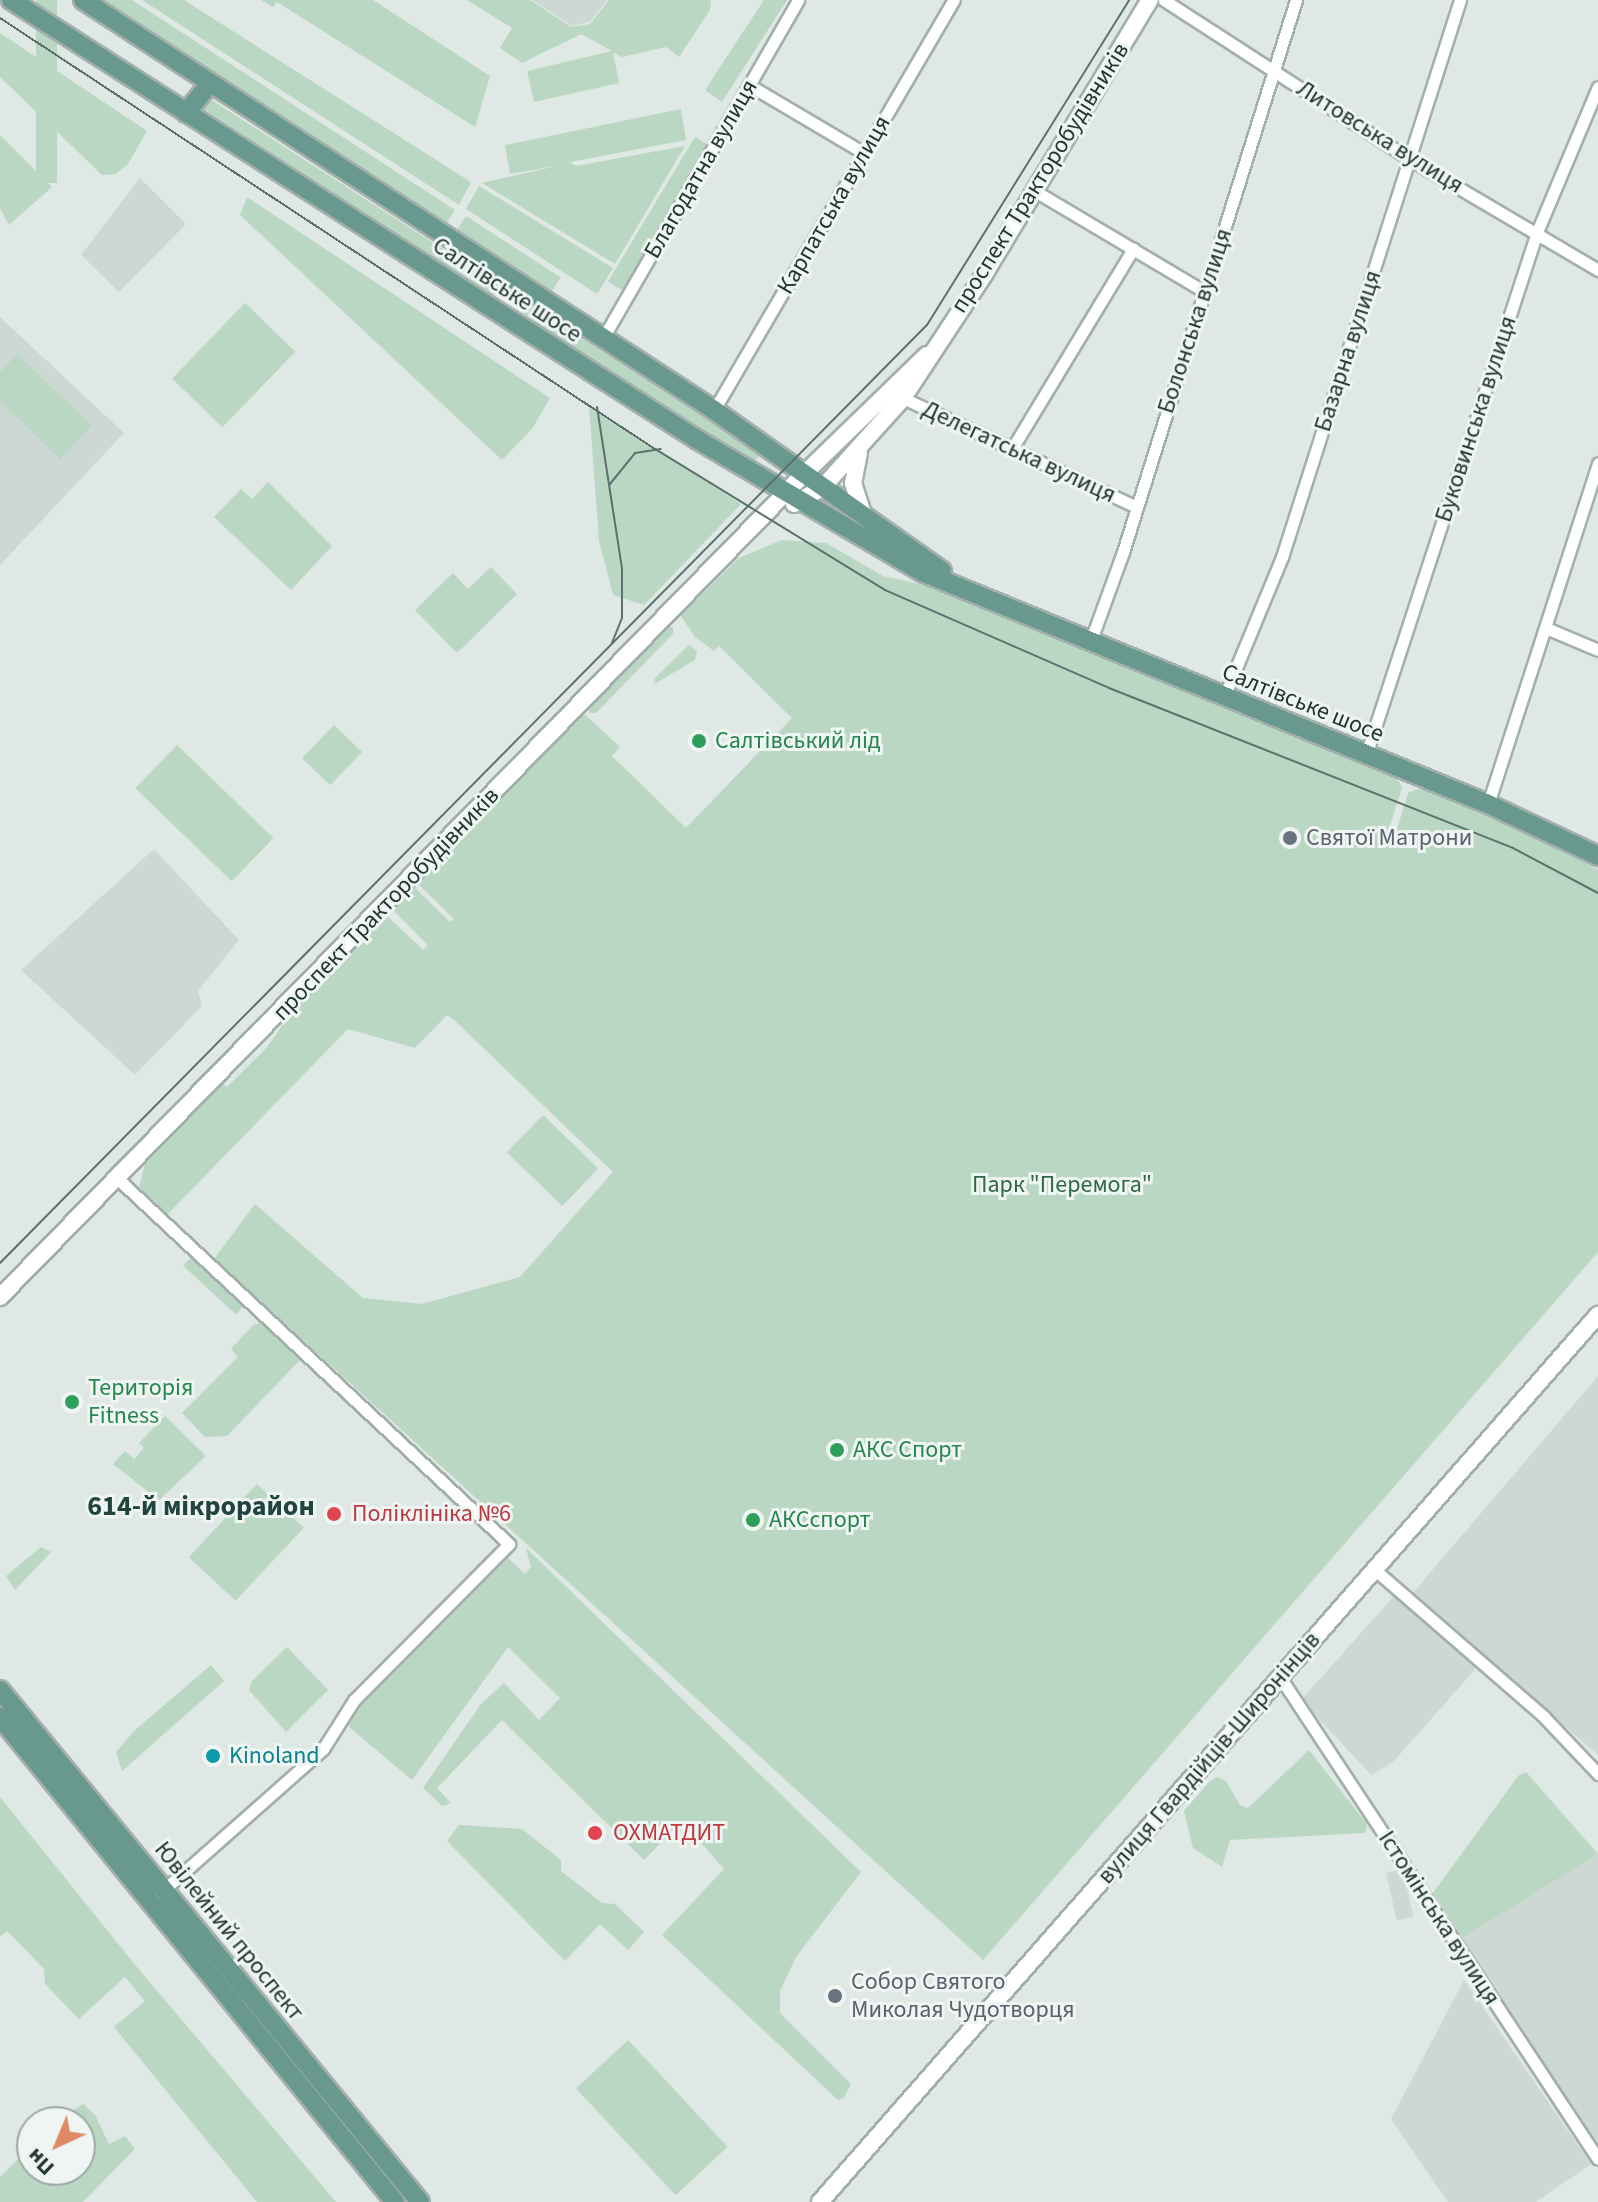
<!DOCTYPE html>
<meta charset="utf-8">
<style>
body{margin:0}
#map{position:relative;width:1598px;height:2202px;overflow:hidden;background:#dfe8e4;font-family:"Source Sans 3",sans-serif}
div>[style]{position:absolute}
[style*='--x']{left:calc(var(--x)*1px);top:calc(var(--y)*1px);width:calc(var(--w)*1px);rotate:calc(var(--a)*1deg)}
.built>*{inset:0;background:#cdd7d3;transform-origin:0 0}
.green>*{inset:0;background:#bad7c3;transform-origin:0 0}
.roads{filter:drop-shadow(2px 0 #a3afab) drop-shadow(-2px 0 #a3afab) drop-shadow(0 2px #a3afab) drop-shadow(0 -2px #a3afab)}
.minor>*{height:11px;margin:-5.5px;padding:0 5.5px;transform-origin:5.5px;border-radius:5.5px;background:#fff}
.secondary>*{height:16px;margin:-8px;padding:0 8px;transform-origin:8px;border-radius:8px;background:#fff}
.primary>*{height:18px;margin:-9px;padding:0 9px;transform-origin:9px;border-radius:9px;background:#69988e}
.tram>*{height:2px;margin:-1px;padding:0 1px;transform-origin:1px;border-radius:1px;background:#5c716d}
.dots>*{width:22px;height:22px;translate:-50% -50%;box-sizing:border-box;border:4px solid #eef5f2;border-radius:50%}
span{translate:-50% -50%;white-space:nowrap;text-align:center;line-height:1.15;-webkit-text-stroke:6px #eef5f2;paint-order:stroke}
.street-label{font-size:24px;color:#223531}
.leisure-label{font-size:24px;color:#27864d}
.left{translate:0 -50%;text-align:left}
.worship-label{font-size:24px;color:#5b616d}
.park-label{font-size:24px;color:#326749}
.health-label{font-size:24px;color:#be3a42}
.culture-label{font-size:24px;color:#0d838f}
.quarter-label{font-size:28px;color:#21453e;font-weight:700}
.north{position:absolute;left:16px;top:2106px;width:80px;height:80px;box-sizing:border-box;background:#eef5f2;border:2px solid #9ca8a5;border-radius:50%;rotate:224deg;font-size:22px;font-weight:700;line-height:32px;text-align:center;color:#223531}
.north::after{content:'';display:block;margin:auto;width:28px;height:36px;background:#df8965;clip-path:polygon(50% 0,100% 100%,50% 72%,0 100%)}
</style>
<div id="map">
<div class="built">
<i style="clip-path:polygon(532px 0,607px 0,590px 22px,572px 26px)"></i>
<i style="clip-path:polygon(140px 178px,186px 224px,119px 292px,81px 255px)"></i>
<i style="clip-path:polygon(0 317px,124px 433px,0 565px)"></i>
<i style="clip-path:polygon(154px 849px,239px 940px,198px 991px,202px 1006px,135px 1075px,21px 970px)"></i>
<i style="clip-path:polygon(1598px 1376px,1598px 1755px,1412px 1594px)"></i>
<i style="clip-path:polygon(1394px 1596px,1476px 1668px,1394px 1761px,1371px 1775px,1301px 1700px)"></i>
<i style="clip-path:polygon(1598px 1854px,1598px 2159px,1455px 1943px)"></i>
<i style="left:1403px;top:1869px;width:49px;height:17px;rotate:78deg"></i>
<i style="clip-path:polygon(1464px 1980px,1591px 2164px,1536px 2202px,1448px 2202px,1391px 2119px)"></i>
</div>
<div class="green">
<i style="left:36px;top:0;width:21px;height:183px"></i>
<i style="clip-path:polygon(93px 0,132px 0,455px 210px,445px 226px)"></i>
<i style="clip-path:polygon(142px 0,184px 0,471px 182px,459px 205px)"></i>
<i style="clip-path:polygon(261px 0,373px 0,490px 76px,475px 127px,277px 2px,273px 7px)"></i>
<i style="clip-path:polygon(467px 0,530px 0,571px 27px,590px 24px,609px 0,711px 0,710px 10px,679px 57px,666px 47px,622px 57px,613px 52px,619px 83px,534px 102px,527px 71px,612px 51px,581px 34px,522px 63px,500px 48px,512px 28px)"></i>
<i style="clip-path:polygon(764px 0,787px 0,722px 102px,705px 90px)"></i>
<i style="clip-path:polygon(0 33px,147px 131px,128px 164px,115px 174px,102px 175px,0 77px)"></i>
<i style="clip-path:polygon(207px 97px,761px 454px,753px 463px,540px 326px,502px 296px,491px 295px,199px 106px)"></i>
<i style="clip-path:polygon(681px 109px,686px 140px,570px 162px,576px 166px,685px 146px,615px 264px,482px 183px,561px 165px,510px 174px,505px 145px)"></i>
<i style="clip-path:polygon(0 135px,52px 187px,9px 225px,0 208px)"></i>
<i style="left:695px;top:137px;width:17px;height:169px;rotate:31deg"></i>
<i style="clip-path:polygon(479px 186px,613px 268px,597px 294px,466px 209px)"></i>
<i style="clip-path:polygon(247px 197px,550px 398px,532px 429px,502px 460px,240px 215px)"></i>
<i style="left:466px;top:216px;width:113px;height:19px;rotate:33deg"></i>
<i style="left:245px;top:303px;width:70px;height:105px;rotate:44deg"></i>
<i style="clip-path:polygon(17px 354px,92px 426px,60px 459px,0 401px,0 372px)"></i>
<i style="clip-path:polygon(589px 405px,741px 504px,644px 605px,613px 595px,610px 583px,599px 541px)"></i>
<i style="clip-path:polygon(268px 482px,332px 546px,291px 590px,214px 517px,241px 489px,252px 499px)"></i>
<i style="clip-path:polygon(782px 540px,826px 543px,883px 576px,938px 588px,1396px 775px,1402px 788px,1386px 838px,1393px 842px,1408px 793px,1423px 787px,1548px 841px,1598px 870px,1598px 1252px,983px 1960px,214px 1259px,255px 1204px,363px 1298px,422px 1304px,520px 1277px,613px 1172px,455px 1021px,447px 1015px,415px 1048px,348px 1029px,165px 1217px,138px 1192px,146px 1159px,221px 1081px,227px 1087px,268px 1046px,294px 1008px,384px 913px,423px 950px,428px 945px,391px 908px,412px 885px,450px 922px,454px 919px,415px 881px,581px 711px,620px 747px,612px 756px,686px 828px,792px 718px,719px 646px,714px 651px,695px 637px,680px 615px,739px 558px)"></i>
<i style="clip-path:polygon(491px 567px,517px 594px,457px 653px,415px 610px,453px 573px,468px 589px)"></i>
<i style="clip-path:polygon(666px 627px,673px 627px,673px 634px,596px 713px,589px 713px,589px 706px)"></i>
<i style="clip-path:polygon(689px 645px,697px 651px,695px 660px,654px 684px,655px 678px)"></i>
<i style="left:334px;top:725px;width:39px;height:46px;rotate:44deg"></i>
<i style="left:177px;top:745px;width:134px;height:60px;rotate:44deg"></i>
<i style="left:543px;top:1115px;width:77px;height:52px;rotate:44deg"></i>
<i style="left:192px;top:1256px;width:72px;height:13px;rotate:43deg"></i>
<i style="clip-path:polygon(265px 1322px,300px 1360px,227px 1436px,205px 1437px,182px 1413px,238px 1357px,231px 1349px,253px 1325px)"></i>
<i style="clip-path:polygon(165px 1416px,206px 1456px,159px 1500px,113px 1464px,125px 1451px,134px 1459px,144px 1448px,139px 1443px)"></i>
<i style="left:257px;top:1484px;width:64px;height:100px;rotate:43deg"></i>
<i style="clip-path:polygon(41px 1547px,51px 1552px,15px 1590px,6px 1576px)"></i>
<i style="clip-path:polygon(526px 1548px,861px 1872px,796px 1957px,780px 1991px,780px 2013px,851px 2084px,844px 2098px,838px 2100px,662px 1935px,724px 1869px,682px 1821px,644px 1860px,502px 1720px,437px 1788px,451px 1803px,442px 1806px,423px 1788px,481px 1704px,504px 1683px,539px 1720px,560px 1698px,508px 1647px,412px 1780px,349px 1727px,353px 1714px,508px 1558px,525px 1574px,531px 1567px)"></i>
<i style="clip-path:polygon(287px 1647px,328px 1690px,286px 1732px,249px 1690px,252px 1681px)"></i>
<i style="clip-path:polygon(211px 1665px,224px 1681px,122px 1771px,116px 1752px,134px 1731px)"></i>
<i style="clip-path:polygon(1309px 1750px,1367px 1824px,1365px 1833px,1230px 1840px,1222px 1867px,1193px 1848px,1184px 1811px,1209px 1782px,1217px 1777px,1226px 1781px,1240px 1805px,1248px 1808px)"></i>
<i style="clip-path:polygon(1526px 1772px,1598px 1854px,1463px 1938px,1433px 1893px,1519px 1775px)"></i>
<i style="clip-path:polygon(0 1797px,136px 1966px,336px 2202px,257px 2202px,114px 2027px,145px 2001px,125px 1977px,79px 2019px,45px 1984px,44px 1969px,7px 1931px,0 1937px)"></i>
<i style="clip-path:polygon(459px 1825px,522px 1829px,561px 1860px,561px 1871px,602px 1903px,615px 1904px,644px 1932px,628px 1950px,600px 1924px,565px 1961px,447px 1841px)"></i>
<i style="left:628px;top:2040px;width:146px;height:71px;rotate:47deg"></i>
<i style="clip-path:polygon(83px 2104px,95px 2115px,109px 2144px,125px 2136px,135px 2149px,83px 2202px,0 2202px,0 2177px,32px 2145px,32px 2170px,80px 2170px,80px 2122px,55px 2122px)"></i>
</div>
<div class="roads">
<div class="minor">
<i style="--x:1164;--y:0;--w:291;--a:32.9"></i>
<i style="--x:1408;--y:158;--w:221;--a:30.5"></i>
<i style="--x:749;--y:85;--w:134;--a:30.6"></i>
<i style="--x:1035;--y:191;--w:198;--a:30.7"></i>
<i style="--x:603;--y:338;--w:390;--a:-60"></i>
<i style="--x:903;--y:398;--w:256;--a:25"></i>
<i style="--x:714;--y:410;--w:475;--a:-59.7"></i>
<i style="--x:1013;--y:447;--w:232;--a:-58.8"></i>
<i style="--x:1546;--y:628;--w:56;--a:22.9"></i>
<i style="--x:1091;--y:640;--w:94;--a:-70"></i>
<i style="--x:1123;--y:552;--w:578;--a:-72.6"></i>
<i style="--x:1224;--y:697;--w:152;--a:-67.5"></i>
<i style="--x:1282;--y:557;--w:585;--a:-72.28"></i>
<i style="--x:1366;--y:755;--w:550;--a:-71.89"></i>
<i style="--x:1537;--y:232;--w:157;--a:-67.2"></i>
<i style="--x:1488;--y:804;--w:358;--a:-72.1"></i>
<i style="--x:118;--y:1179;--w:535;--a:43.03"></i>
<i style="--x:509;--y:1544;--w:220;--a:134.8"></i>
<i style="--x:354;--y:1700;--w:58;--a:122.3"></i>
<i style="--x:323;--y:1749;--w:219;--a:138.5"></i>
<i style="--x:1374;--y:1569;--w:225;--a:41"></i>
<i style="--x:1544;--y:1717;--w:79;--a:46.5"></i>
<i style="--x:1280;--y:1677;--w:577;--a:56.59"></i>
</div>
<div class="secondary">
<i style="--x:859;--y:453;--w:31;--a:101"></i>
<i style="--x:853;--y:483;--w:35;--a:72"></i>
<i style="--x:794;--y:504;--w:34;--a:-30"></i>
<i style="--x:823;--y:487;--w:120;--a:-48"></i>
<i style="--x:903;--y:398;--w:149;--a:-56.7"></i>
<i style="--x:985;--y:273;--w:319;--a:-58.9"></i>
<i style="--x:0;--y:1297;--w:1151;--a:-45.67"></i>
<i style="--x:804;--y:474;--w:171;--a:-44.1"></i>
<i style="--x:820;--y:2202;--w:1180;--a:-48.75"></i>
</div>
<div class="primary">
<i style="--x:11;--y:0;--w:816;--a:32.64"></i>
<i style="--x:698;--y:440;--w:260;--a:30.5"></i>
<i style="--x:922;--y:572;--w:612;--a:22.29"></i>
<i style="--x:1488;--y:804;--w:122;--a:25.3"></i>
<i style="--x:83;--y:0;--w:753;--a:33.01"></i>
<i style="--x:714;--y:410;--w:279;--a:35.2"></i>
<i style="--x:186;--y:113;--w:38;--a:-51"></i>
<i style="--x:0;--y:1690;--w:662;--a:50.64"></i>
<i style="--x:0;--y:1717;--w:625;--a:50.84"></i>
</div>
</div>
<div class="tram">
<i style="--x:0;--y:18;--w:784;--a:33.35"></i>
<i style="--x:655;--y:449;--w:270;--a:31.5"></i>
<i style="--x:885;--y:590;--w:244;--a:23.6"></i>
<i style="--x:1109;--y:688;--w:435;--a:21.6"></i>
<i style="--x:1513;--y:848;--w:96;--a:27.9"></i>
<i style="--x:597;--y:407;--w:163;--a:81.2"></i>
<i style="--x:622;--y:568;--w:50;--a:90"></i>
<i style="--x:622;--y:618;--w:27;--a:112"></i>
<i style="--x:610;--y:484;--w:40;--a:-51"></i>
<i style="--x:635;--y:453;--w:26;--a:-9"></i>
<i style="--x:0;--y:1263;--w:1319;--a:-45.34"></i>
<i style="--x:927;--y:325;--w:383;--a:-58.1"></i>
</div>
<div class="dots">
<i style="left:699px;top:741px;background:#2e9e5b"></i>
<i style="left:1290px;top:838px;background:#6b7280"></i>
<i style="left:72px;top:1402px;background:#2e9e5b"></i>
<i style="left:837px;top:1450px;background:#2e9e5b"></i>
<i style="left:334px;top:1514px;background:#e0444e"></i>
<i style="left:753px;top:1520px;background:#2e9e5b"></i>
<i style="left:213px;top:1756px;background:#0f9aa8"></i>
<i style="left:595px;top:1833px;background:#e0444e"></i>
<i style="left:835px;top:1996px;background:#6b7280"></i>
</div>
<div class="street-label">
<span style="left:1380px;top:137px;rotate:32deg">Литовська вулиця</span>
<span style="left:701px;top:169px;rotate:-60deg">Благодатна вулиця</span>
<span style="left:1040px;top:178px;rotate:-58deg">проспект Тракторобудівників</span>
<span style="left:834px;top:205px;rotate:-60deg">Карпатська вулиця</span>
<span style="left:507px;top:290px;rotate:33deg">Салтівське шосе</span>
<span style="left:1195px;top:321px;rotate:-72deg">Болонська вулиця</span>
<span style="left:1348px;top:351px;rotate:-72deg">Базарна вулиця</span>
<span style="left:1476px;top:419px;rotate:-72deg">Буковинська вулиця</span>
<span style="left:1019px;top:452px;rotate:25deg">Делегатська вулиця</span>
<span style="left:1303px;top:703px;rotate:22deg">Салтівське шосе</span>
<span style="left:386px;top:904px;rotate:-46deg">проспект Тракторобудівників</span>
<span style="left:1209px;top:1758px;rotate:-49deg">вулиця Гвардійців-Широнінців</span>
<span style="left:1439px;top:1918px;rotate:57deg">Істомінська вулиця</span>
<span style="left:229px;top:1931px;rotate:51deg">Ювілейний проспект</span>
</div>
<div class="leisure-label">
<span class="left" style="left:715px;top:741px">Салтівський лід</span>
<span class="left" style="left:88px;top:1402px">Територія<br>Fitness</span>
<span class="left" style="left:853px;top:1450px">АКС Спорт</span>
<span class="left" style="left:769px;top:1520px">АКСспорт</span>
</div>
<div class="worship-label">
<span class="left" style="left:1306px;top:838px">Святої Матрони</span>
<span class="left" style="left:851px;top:1996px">Собор Святого<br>Миколая Чудотворця</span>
</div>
<div class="park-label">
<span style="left:1062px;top:1185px">Парк "Перемога"</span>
</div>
<div class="health-label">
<span class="left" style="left:352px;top:1514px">Поліклініка №6</span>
<span class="left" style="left:613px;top:1833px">ОХМАТДИТ</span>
</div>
<div class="culture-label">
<span class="left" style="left:229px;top:1756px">Kinoland</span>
</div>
<div class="quarter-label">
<span style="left:201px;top:1506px">614-й мікрорайон</span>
</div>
<div class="north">Пн</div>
</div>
